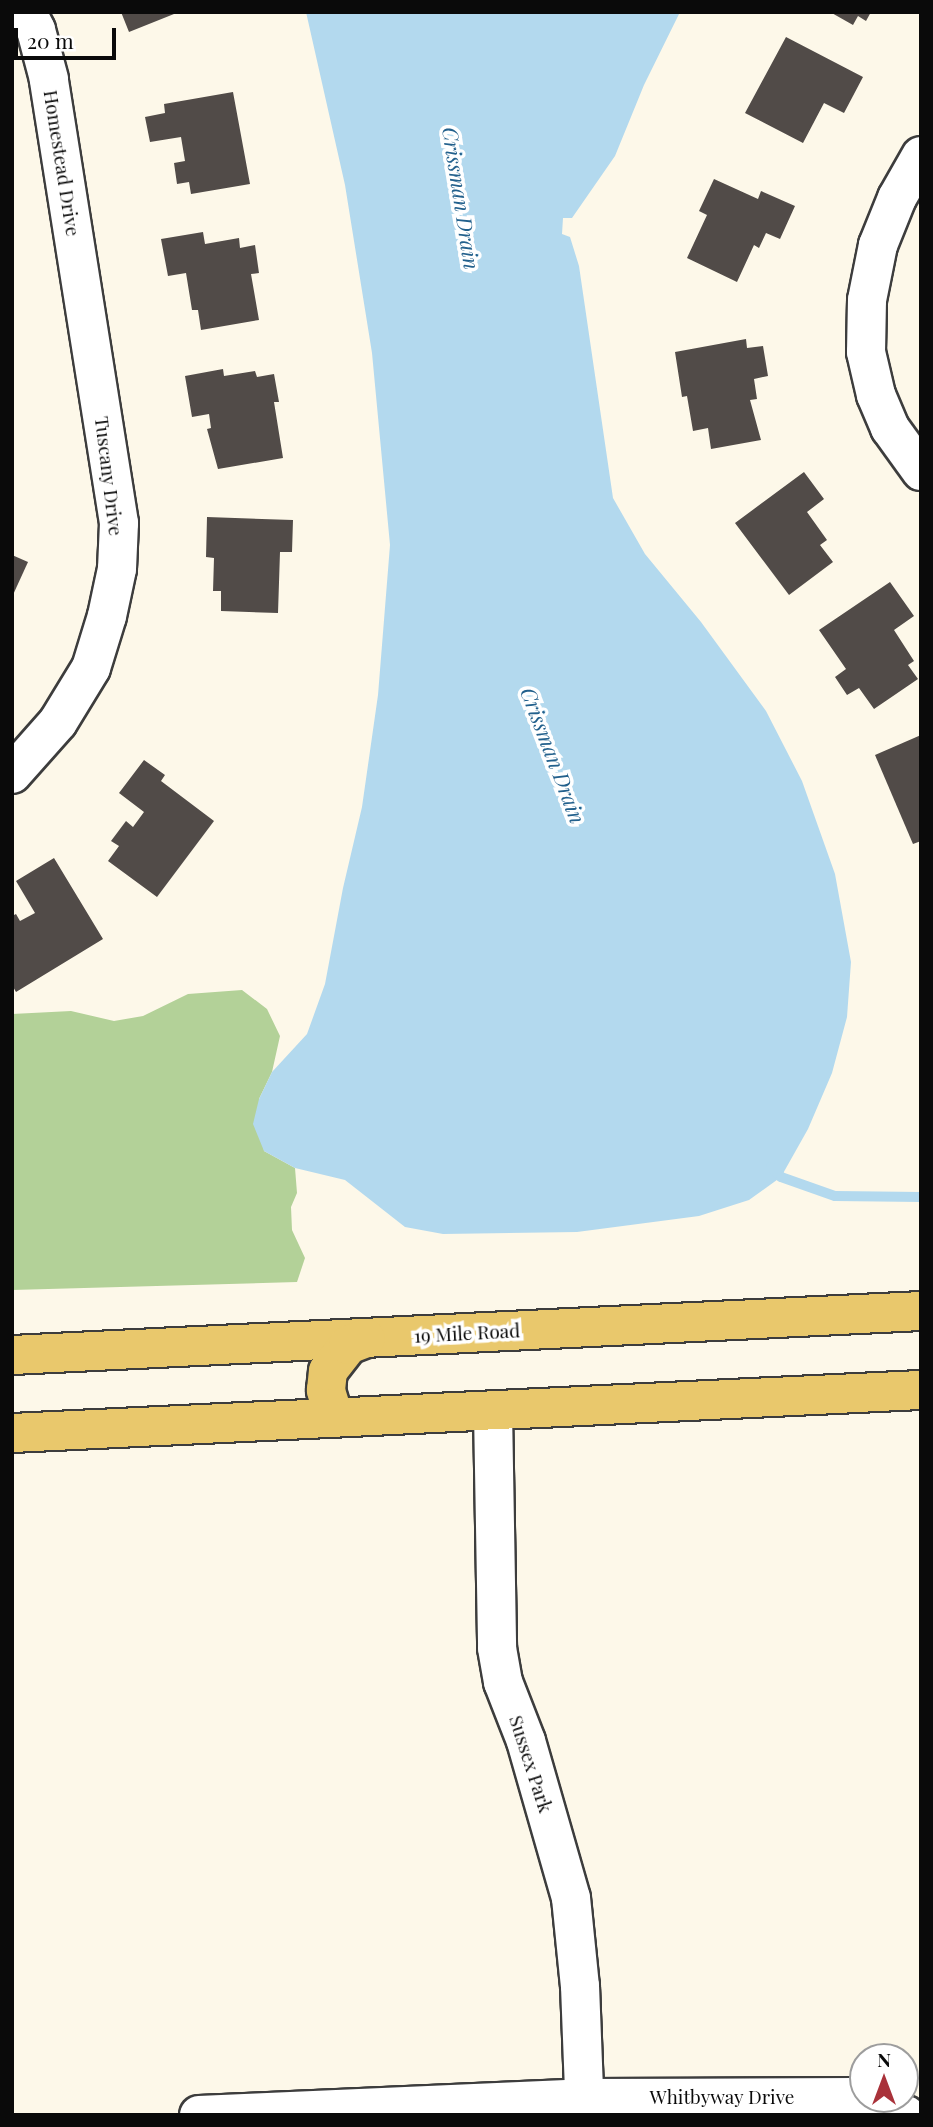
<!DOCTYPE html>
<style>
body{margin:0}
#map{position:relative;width:933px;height:2127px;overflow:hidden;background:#fdf8e9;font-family:"Playfair Display",serif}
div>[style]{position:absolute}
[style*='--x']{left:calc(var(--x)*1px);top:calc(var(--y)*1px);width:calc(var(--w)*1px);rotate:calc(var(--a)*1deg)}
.forest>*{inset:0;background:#b3d198}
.water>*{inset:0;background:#b3d9ee}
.stream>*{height:10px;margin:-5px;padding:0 5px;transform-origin:5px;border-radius:5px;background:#b3d9ee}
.building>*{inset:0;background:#514b48}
.roads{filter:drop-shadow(2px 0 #3d3d3d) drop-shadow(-2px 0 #3d3d3d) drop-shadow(0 2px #3d3d3d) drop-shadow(0 -2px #3d3d3d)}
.minor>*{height:38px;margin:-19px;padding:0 19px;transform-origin:19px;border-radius:19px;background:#fff}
.major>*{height:38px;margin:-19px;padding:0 19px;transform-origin:19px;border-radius:19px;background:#e9c86c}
span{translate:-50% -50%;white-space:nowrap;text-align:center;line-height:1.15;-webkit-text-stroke:7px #fff;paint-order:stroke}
.street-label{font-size:19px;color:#0a0a0a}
.water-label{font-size:21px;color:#22608c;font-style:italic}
.frame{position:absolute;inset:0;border:14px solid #0a0a0a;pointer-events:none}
.north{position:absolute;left:849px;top:2043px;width:70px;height:70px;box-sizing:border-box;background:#fff;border:2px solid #9d9d9d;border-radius:50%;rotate:0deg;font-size:19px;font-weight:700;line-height:28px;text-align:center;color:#0a0a0a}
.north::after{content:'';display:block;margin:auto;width:24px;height:32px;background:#a9323a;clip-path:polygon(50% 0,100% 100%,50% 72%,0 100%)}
.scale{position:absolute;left:14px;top:28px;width:102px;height:32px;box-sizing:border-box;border:4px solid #0a0a0a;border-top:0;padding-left:9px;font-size:21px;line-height:24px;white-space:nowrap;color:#0a0a0a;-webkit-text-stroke:5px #fff;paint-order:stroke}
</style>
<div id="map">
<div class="forest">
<i style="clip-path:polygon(242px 990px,267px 1009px,280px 1036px,272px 1072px,259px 1099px,264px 1151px,295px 1168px,297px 1193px,291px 1207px,292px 1230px,305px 1258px,297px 1282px,12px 1290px,12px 1014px,71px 1011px,114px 1021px,143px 1016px,188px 994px)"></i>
</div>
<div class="water">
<i style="clip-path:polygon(306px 12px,680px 12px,644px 85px,615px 156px,572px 218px,563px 218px,562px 234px,570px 237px,579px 266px,613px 498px,645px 554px,701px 622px,766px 711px,802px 781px,835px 874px,851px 962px,847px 1017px,832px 1073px,808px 1129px,781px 1177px,749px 1200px,699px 1216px,577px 1232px,443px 1234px,405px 1227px,345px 1180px,295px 1168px,264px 1151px,253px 1124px,259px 1099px,272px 1072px,307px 1034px,325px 984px,343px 888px,362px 807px,378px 695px,390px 545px,372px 353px,345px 185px)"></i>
</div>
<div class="stream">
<i style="--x:771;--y:1167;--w:14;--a:45"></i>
<i style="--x:781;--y:1177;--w:57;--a:19.4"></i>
<i style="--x:835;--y:1196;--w:86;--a:0.7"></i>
</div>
<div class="building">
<i style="clip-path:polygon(121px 12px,179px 12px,129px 32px)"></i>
<i style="clip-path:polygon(830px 12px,871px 12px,866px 21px,858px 16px,853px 25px)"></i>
<i style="clip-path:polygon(786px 37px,863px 77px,844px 113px,824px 103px,803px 143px,745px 113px)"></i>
<i style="clip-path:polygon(233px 92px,250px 184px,191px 194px,189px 182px,177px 184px,174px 163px,185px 161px,181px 137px,150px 142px,145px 117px,165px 113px,164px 104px)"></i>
<i style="clip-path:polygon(714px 179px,758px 199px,761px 191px,795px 206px,780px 239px,766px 233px,759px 248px,754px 245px,737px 282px,687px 258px,707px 215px,699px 211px)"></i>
<i style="clip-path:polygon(203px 232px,205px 244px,239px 238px,240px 248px,255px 245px,259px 273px,251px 274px,259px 320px,201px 330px,198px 310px,192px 310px,186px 273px,168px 276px,161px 239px)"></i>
<i style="clip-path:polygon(746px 339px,747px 348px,763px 346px,768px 376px,754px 379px,757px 399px,750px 400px,761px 440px,711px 449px,708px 428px,693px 431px,687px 396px,682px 397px,675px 352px)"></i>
<i style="clip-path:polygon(223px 369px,224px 376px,255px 371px,257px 377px,274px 374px,279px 402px,274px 402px,283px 458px,218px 469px,207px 429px,211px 428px,209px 414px,192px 417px,185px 376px)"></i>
<i style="clip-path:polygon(804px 472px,824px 499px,807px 512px,827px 540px,820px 545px,833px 562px,789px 595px,735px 523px)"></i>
<i style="clip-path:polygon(207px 517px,293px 520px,292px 552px,280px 552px,278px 613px,221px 611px,221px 591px,213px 591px,214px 558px,206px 557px)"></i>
<i style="clip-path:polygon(12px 555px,28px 562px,12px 597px)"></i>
<i style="clip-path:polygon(890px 582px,914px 616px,894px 630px,914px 661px,908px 665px,918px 679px,874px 709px,859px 688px,847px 695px,835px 677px,846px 669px,819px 630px)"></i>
<i style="clip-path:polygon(921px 735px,921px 841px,913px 844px,875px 755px)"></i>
<i style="clip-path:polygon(144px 760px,165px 775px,161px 781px,214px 821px,157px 897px,108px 861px,119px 846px,111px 841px,126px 821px,133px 827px,144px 812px,119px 793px)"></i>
<i style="clip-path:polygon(54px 858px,103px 939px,16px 992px,12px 985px,12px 916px,16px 914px,20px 921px,35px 913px,16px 881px)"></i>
</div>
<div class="roads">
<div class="minor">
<i style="--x:921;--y:156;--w:48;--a:119.7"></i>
<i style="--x:897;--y:198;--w:51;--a:112"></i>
<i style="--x:878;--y:245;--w:56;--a:101.3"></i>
<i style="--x:867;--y:300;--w:52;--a:91.1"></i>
<i style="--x:866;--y:352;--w:44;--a:76.9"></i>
<i style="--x:876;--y:395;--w:36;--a:67"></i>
<i style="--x:890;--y:428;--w:53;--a:54.2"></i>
<i style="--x:12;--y:774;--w:69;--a:-48.5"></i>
<i style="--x:58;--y:722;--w:63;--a:-58.6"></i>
<i style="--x:91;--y:668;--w:54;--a:-72.9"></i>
<i style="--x:107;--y:616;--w:48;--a:-78"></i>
<i style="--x:117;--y:569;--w:46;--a:-87.5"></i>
<i style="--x:119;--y:523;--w:449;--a:-99"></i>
<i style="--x:49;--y:79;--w:51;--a:-104.9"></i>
<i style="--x:36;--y:30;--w:20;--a:-117"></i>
<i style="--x:493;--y:1411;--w:237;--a:89"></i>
<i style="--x:497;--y:1648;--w:35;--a:80"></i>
<i style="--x:503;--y:1682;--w:63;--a:68.7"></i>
<i style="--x:526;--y:1741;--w:163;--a:74"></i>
<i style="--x:571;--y:1898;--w:88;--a:84.2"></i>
<i style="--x:580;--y:1986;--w:129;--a:87.8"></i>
<i style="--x:199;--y:2115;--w:385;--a:-2.5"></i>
<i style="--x:584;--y:2098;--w:271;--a:-0.2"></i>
<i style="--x:855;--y:2097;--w:54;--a:19.4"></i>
</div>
<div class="major">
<i style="--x:12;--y:1355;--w:910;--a:-2.77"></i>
<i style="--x:334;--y:1417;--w:28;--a:-107"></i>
<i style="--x:326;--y:1390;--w:19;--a:-84"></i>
<i style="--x:328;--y:1371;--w:33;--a:-52"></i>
<i style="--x:348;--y:1345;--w:19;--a:-21"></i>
<i style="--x:12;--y:1433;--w:910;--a:-2.71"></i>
</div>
</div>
<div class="street-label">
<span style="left:62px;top:163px;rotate:81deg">Homestead Drive</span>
<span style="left:109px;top:476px;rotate:83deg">Tuscany Drive</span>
<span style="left:467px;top:1333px;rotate:-3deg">19 Mile Road</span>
<span style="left:531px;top:1764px;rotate:72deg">Sussex Park</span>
<span style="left:722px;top:2097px">Whitbyway Drive</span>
</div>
<div class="water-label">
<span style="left:462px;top:198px;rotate:81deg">Crissman Drain</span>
<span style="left:554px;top:755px;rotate:69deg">Crissman Drain</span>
</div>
<div class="frame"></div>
<div class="north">N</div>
<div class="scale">20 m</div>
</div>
